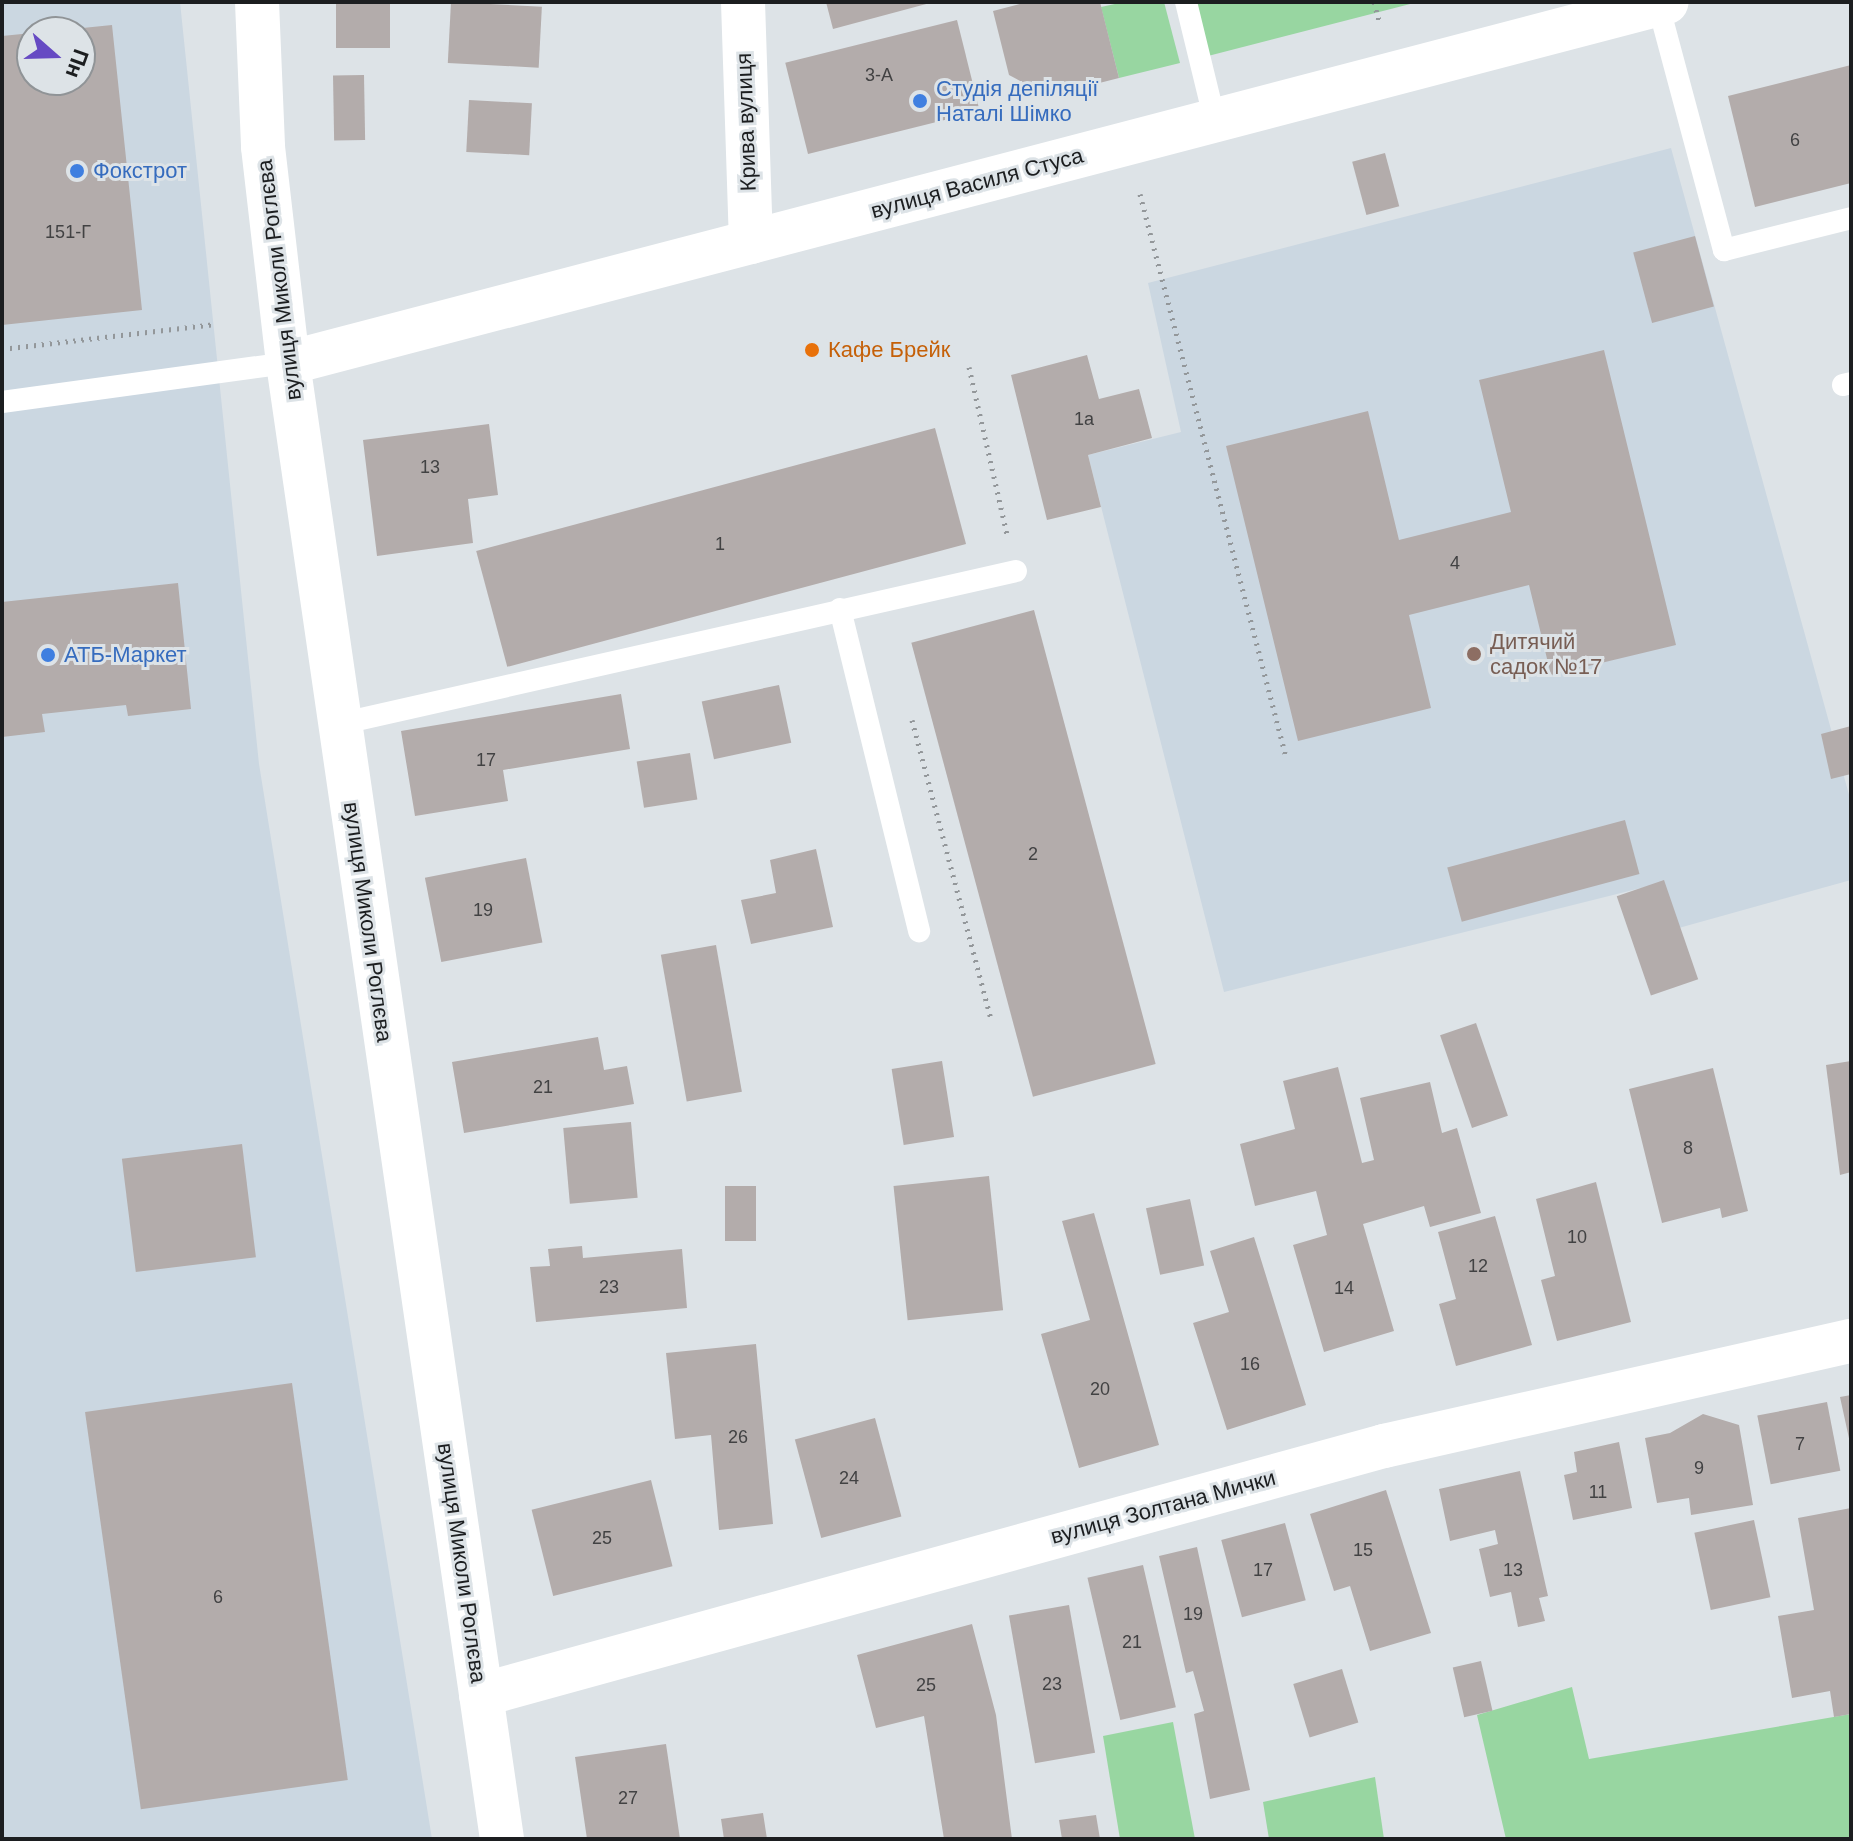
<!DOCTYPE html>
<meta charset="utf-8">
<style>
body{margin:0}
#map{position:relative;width:1853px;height:1841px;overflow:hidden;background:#dde3e7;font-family:Helvetica,sans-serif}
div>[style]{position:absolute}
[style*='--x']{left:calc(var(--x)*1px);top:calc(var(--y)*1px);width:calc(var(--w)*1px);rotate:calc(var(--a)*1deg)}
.built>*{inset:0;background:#cbd7e1}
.green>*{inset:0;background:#98d6a1}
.building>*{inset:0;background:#b3acab;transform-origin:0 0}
.path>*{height:5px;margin-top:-2.5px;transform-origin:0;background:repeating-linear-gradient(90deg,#93979a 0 2px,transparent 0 8px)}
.service>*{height:22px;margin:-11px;padding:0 11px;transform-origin:11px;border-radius:11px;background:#fff}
.minor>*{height:44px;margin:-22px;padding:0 22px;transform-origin:22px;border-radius:22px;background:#fff}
.tertiary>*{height:44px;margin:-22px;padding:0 22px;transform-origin:22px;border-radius:22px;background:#fff}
.primary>*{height:44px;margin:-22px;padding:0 22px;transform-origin:22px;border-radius:22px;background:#fff}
.dots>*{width:22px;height:22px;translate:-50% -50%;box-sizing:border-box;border:4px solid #dde3e7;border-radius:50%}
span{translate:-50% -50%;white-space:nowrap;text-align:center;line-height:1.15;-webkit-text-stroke:6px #dde3e7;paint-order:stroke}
.number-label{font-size:18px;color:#424243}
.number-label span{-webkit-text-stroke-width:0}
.shop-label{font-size:22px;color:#366cbe}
.left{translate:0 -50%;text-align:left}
.street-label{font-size:22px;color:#1c1e20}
.food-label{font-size:22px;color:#c56008}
.education-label{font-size:22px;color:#785e54}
.frame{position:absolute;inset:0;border:4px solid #1c1e20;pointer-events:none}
.north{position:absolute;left:16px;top:16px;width:80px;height:80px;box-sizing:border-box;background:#dde3e7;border:2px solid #909497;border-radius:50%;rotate:110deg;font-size:22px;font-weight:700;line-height:32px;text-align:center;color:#1c1e20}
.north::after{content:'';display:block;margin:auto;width:28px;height:36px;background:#664ac3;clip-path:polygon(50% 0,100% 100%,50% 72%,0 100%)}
</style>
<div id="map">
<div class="built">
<i style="clip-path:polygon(evenodd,2px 2px,180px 2px,259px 764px,432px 1839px,2px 1839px,2px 2px,32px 32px,80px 32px,80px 80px,32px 80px,32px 32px)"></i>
<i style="clip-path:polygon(1671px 148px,1851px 802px,1851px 880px,1668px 931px,1649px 886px,1224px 992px,1088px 455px,1181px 432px,1148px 283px)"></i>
</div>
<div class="green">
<i style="clip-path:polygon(1124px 2px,1164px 2px,1180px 63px,1119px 78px,1101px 7px)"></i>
<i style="clip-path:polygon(1193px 2px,1418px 2px,1208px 56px)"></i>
<i style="clip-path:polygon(1572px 1687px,1589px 1759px,1851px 1714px,1851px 1839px,1506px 1839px,1477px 1715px)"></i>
<i style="clip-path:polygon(1173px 1722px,1195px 1839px,1120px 1839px,1103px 1736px)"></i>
<i style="clip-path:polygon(1375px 1777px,1384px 1839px,1269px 1839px,1263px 1802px)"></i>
</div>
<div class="building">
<i style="left:336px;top:2px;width:54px;height:46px"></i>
<i style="left:451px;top:2px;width:91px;height:61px;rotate:3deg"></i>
<i style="clip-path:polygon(826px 2px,930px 2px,930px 3px,833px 29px)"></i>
<i style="clip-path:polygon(1027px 2px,1100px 2px,1119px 78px,1048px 96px,1009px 75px,993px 11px)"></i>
<i style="left:957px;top:20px;width:94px;height:177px;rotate:76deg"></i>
<i style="clip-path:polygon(112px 25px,142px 310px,2px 325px,2px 36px,32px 33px,32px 80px,80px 80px,80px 32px,63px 30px)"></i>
<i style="clip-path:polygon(1851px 65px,1851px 183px,1755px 207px,1728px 96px)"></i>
<i style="left:364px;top:75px;width:65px;height:31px;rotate:89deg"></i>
<i style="left:469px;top:100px;width:63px;height:52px;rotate:3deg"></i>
<i style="left:1385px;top:153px;width:55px;height:34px;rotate:75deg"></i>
<i style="left:1695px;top:236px;width:73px;height:64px;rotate:75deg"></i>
<i style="clip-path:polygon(1604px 350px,1676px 645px,1551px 675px,1529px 585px,1409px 615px,1431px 708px,1298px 741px,1226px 446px,1368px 411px,1399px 540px,1511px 512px,1479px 380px)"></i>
<i style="clip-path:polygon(1087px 355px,1099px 399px,1139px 389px,1152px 438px,1088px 455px,1101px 507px,1047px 520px,1011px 375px)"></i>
<i style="clip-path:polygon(489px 424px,498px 495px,468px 499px,473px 543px,377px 556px,363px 440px)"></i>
<i style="left:935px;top:428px;width:120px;height:475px;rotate:75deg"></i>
<i style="clip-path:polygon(178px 583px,191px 709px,128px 716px,126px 705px,42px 714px,45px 732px,2px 737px,2px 602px)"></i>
<i style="left:1034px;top:610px;width:470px;height:127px;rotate:75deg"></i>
<i style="left:779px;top:685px;width:59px;height:79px;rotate:78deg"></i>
<i style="clip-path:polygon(621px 694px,630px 749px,503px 770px,508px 801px,415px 816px,401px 731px)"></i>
<i style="clip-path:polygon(1851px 726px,1851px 774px,1831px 779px,1821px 734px)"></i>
<i style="left:690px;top:753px;width:47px;height:54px;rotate:81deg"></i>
<i style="left:1625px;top:820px;width:56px;height:184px;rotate:75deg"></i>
<i style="clip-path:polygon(816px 849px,833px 927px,751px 944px,741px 900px,776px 893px,770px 860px)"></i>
<i style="left:526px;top:858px;width:86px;height:103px;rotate:79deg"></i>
<i style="left:1664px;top:880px;width:105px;height:50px;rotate:71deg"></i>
<i style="left:716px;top:945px;width:149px;height:56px;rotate:80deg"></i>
<i style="left:1476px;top:1023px;width:98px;height:38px;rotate:71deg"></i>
<i style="clip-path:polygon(598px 1037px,604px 1070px,627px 1066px,634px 1104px,464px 1133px,452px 1062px)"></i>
<i style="left:942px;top:1061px;width:77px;height:51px;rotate:81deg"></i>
<i style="clip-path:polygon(1851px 1061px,1851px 1172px,1840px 1175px,1826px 1065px)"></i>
<i style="clip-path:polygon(1338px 1067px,1362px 1163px,1374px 1160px,1360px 1098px,1430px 1082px,1442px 1133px,1457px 1128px,1481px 1213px,1430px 1227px,1424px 1206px,1363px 1224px,1394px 1331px,1324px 1352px,1293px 1245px,1327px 1235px,1316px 1191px,1255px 1206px,1240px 1144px,1295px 1129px,1283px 1081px)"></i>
<i style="clip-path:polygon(1713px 1068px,1748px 1211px,1722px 1218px,1720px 1208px,1662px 1223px,1629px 1089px)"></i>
<i style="left:631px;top:1122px;width:76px;height:68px;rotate:85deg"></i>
<i style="left:242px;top:1144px;width:114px;height:121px;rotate:83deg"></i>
<i style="left:989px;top:1176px;width:135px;height:96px;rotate:84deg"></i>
<i style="clip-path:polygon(1596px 1182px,1631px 1322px,1557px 1341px,1541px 1280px,1555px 1276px,1536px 1199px)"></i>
<i style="left:725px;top:1186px;width:31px;height:55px"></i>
<i style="left:1190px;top:1199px;width:68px;height:45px;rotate:78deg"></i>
<i style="clip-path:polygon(1094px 1213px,1159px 1445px,1079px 1468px,1041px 1334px,1090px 1320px,1062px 1221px)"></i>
<i style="clip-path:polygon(1495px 1216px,1532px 1345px,1456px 1366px,1439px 1304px,1456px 1299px,1438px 1232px)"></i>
<i style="clip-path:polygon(1254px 1237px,1306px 1405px,1227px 1430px,1193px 1323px,1229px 1312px,1210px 1251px)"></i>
<i style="clip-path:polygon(582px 1246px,583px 1258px,682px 1249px,687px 1308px,536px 1322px,530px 1267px,550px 1266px,548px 1249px)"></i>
<i style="clip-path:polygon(756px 1344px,773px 1524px,719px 1530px,711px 1435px,675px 1439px,666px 1353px)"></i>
<i style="left:292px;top:1383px;width:401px;height:209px;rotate:82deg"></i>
<i style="clip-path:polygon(1851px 1395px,1851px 1443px,1850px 1443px,1840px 1397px)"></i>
<i style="left:1827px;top:1402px;width:70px;height:71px;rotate:79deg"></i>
<i style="clip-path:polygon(1703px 1414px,1739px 1425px,1753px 1505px,1691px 1515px,1689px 1498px,1657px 1503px,1645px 1438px,1670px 1433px)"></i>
<i style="left:875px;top:1418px;width:102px;height:83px;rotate:75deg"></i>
<i style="clip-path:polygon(1619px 1442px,1632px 1508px,1573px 1520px,1564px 1475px,1577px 1472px,1574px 1452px)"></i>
<i style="clip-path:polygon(1520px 1471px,1548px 1596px,1539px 1598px,1545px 1621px,1518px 1627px,1511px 1592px,1490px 1597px,1479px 1549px,1498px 1544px,1495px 1530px,1450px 1541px,1439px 1489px)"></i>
<i style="left:651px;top:1480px;width:89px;height:123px;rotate:76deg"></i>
<i style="clip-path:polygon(1386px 1490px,1431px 1633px,1370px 1651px,1350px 1586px,1334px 1591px,1310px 1514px)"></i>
<i style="clip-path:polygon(1851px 1508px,1851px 1714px,1834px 1717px,1830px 1691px,1792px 1698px,1778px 1616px,1814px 1610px,1798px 1518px)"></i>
<i style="left:1754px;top:1520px;width:79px;height:61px;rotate:78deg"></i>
<i style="left:1285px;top:1523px;width:80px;height:66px;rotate:75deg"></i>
<i style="clip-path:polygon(1197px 1547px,1250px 1790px,1210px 1799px,1194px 1714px,1204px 1711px,1193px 1671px,1186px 1673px,1159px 1556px)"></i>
<i style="left:1143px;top:1565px;width:146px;height:57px;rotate:77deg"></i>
<i style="left:1069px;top:1605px;width:150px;height:61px;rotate:80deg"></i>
<i style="clip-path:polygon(972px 1624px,996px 1715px,1012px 1839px,944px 1839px,924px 1716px,876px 1728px,857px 1655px)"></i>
<i style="left:1481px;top:1661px;width:51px;height:29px;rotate:77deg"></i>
<i style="left:1342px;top:1669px;width:56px;height:51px;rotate:73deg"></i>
<i style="clip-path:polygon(666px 1744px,680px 1839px,587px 1839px,575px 1757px)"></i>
<i style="clip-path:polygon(763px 1813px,767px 1839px,724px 1839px,721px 1819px)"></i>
<i style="clip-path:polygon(1096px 1815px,1100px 1839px,1062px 1839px,1059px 1820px)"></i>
</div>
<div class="path">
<i style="--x:1374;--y:2;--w:23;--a:75"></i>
<i style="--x:1140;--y:194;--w:582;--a:75.46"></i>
<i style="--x:2;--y:349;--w:213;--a:-6.7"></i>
<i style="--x:969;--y:367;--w:171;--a:77.2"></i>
<i style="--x:912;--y:720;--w:308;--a:75.2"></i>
</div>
<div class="service">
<i style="--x:1186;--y:2;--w:122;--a:76.3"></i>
<i style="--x:1658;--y:4;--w:255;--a:75"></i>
<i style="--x:1724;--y:250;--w:131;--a:-14.1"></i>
<i style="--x:1843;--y:385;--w:8;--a:-14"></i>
<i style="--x:2;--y:402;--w:289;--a:-7.8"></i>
<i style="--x:840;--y:609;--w:332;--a:76.2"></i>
<i style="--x:339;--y:724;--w:694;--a:-12.73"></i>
</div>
<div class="minor">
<i style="--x:743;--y:2;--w:240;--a:88.1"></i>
<i style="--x:481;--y:1695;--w:937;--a:-15.42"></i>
<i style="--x:1384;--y:1446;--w:479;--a:-12.7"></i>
</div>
<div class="tertiary">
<i style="--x:288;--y:363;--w:1491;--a:81.75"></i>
</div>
<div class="primary">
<i style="--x:257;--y:2;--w:145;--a:87.6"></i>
<i style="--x:263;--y:147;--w:217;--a:83.4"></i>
<i style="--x:288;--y:363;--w:1425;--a:-14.67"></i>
</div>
<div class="dots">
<i style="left:920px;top:101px;background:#3f7fe0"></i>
<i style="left:77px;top:171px;background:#3f7fe0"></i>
<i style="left:812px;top:350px;background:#e8710a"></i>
<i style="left:1474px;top:654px;background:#8d6e63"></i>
<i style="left:48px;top:655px;background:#3f7fe0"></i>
</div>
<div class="number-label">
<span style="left:879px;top:75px">3-А</span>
<span style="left:1795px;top:140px">6</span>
<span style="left:68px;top:232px">151-Г</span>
<span style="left:1084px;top:419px">1а</span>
<span style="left:430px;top:467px">13</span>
<span style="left:720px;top:544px">1</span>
<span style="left:1455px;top:563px">4</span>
<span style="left:486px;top:760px">17</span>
<span style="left:1033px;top:854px">2</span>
<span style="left:483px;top:910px">19</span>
<span style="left:543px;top:1087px">21</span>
<span style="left:1688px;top:1148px">8</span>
<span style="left:1577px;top:1237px">10</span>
<span style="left:1478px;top:1266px">12</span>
<span style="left:609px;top:1287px">23</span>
<span style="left:1344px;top:1288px">14</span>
<span style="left:1250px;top:1364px">16</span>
<span style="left:1100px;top:1389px">20</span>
<span style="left:738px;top:1437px">26</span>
<span style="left:1800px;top:1444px">7</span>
<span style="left:1699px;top:1468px">9</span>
<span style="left:849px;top:1478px">24</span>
<span style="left:1598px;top:1492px">11</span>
<span style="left:602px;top:1538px">25</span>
<span style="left:1363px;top:1550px">15</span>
<span style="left:1263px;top:1570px">17</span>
<span style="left:1513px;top:1570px">13</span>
<span style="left:218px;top:1597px">6</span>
<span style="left:1193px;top:1614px">19</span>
<span style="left:1132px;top:1642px">21</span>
<span style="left:1052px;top:1684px">23</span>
<span style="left:926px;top:1685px">25</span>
<span style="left:628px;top:1798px">27</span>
</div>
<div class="shop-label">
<span class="left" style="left:936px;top:101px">Студія депіляції<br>Наталі Шімко</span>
<span class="left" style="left:93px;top:171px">Фокстрот</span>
<span class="left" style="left:64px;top:655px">АТБ-Маркет</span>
</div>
<div class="street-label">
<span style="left:746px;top:122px;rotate:-92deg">Крива вулиця</span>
<span style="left:977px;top:183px;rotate:-15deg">вулиця Василя Стуса</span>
<span style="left:279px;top:280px;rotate:-97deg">вулиця Миколи Роглєва</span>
<span style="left:368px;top:922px;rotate:82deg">вулиця Миколи Роглєва</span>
<span style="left:1163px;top:1507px;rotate:-15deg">вулиця Золтана Мички</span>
<span style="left:462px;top:1563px;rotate:82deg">вулиця Миколи Роглєва</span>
</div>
<div class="food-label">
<span class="left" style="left:828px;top:350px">Кафе Брейк</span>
</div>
<div class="education-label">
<span class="left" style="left:1490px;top:654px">Дитячий<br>садок №17</span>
</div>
<div class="frame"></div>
<div class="north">Пн</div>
</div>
